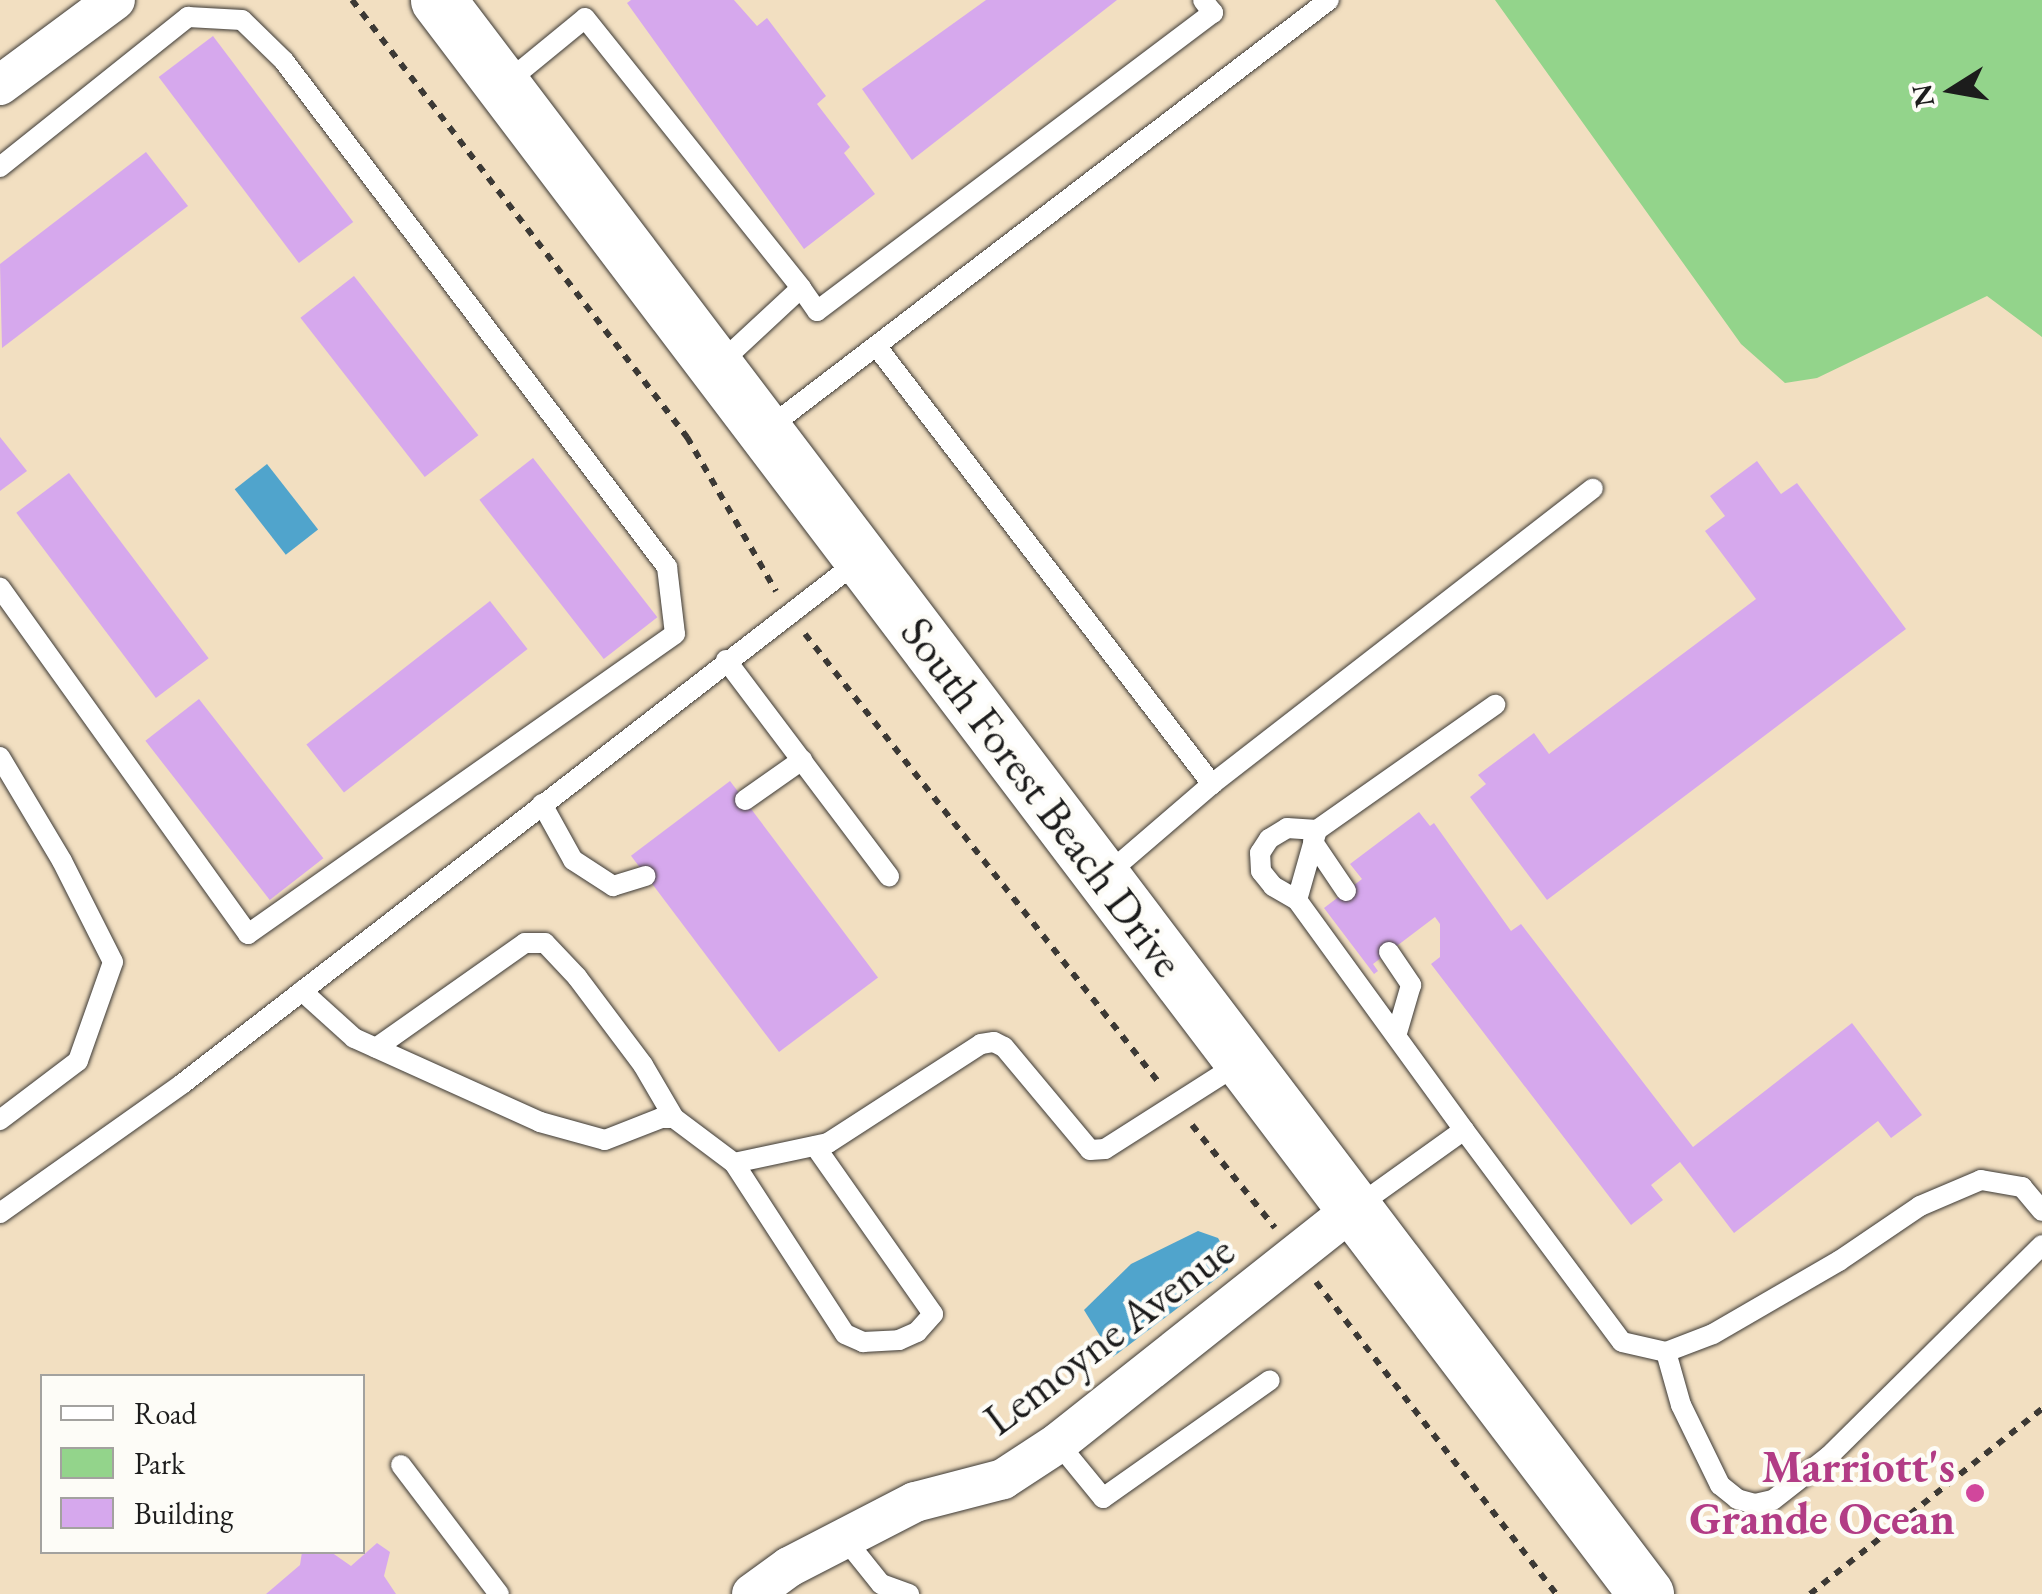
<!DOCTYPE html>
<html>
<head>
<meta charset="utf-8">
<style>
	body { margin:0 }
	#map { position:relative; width:2042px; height:1594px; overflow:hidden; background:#f2dfc1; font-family:"EB Garamond",serif }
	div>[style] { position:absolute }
	.green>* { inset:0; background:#93d48b }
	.water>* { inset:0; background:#50a4cc; transform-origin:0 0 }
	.building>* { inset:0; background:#d6a8ed; transform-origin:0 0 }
	.path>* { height:6px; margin-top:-3px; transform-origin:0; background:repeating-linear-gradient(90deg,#3c3935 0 8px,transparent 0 16px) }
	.roads { filter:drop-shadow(0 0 2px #3c3935) drop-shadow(0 0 2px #3c3935) }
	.lane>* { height:20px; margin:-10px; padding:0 10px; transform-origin:10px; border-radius:10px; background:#fff }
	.street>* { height:40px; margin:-20px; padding:0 20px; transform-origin:20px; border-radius:20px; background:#fff }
	.secondary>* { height:55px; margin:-27.5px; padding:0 27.5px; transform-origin:27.5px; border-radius:27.5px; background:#fff }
	.dots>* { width:28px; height:28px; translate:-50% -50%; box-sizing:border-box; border:5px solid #fdfcf7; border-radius:50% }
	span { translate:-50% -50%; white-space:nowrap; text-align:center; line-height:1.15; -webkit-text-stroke:9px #fdfcf7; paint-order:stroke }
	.street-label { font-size:45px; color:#1c1c1c }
	.hotel-label { font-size:45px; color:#b23c85; font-weight:700 }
	.right { translate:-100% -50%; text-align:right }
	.legend { position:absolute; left:40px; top:1374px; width:325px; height:180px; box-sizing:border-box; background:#fdfcf7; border:2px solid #a3a29f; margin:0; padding:12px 18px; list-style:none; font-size:30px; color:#1c1c1c }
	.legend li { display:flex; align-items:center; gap:20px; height:50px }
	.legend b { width:50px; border:2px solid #a3a29f }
	.north { position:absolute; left:1902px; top:40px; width:100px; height:100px; -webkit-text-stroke:8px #fdfcf7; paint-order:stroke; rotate:259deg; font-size:28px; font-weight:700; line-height:40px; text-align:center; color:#1c1c1c }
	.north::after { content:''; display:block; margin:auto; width:35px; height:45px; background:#1c1c1c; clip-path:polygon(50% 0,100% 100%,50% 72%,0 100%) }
</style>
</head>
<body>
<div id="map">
	<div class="green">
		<i style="clip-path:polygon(1495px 0,2042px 0,2042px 337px,1987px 296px,1817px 378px,1785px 383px,1741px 344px)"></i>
	</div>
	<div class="water">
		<i style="left:267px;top:464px;width:83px;height:41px;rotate:52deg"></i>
		<i style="clip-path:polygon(1198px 1231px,1218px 1238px,1228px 1256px,1228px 1270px,1113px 1357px,1084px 1310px,1131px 1264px)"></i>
	</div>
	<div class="building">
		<i style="clip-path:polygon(631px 0,734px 0,757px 26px,767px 18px,826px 96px,817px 104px,850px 147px,844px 153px,875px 194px,804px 249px,627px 3px)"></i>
		<i style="clip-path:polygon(986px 0,1117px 0,912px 160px,862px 89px)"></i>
		<i style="left:213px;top:36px;width:233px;height:68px;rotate:53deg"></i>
		<i style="clip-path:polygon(146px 152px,188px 206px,2px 348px,0 264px)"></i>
		<i style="left:354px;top:276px;width:202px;height:68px;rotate:52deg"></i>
		<i style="clip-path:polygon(0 437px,27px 471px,0 491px)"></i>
		<i style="left:533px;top:458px;width:202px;height:68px;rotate:52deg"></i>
		<i style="clip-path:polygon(1757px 461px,1781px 494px,1797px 483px,1906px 629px,1547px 900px,1470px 797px,1486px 784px,1478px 775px,1534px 733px,1549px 754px,1756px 599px,1705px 531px,1725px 516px,1710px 496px)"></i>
		<i style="left:69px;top:473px;width:232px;height:66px;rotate:53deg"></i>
		<i style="left:490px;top:601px;width:61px;height:233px;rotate:52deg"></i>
		<i style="left:199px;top:699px;width:202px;height:68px;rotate:52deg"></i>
		<i style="left:730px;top:781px;width:246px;height:124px;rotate:53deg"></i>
		<i style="clip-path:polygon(1419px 812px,1430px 826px,1434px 823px,1511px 931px,1521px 924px,1693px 1147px,1852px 1023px,1922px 1115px,1891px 1138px,1878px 1121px,1734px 1233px,1680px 1162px,1651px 1185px,1663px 1200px,1631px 1225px,1431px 964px,1440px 957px,1440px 924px,1435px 917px,1373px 964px,1378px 971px,1374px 974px,1324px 908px,1362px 879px,1350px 864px)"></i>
		<i style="clip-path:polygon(377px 1543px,390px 1552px,384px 1576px,396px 1594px,266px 1594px,300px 1565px,302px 1552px,331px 1552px,351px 1566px)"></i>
	</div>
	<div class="path">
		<i style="left:352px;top:0;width:551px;rotate:52.53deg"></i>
		<i style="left:687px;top:437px;width:178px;rotate:60deg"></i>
		<i style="left:805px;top:634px;width:573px;rotate:51.73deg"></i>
		<i style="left:1192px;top:1125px;width:132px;rotate:51.1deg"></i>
		<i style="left:1316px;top:1282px;width:394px;rotate:52.4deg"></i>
		<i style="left:1810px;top:1594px;width:297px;rotate:-38.6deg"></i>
	</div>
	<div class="roads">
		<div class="lane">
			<i style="left:506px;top:83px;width:102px;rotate:-39.4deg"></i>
			<i style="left:585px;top:18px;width:346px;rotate:51.3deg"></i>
			<i style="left:801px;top:288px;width:113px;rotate:137.1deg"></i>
			<i style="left:0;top:167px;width:241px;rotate:-38.6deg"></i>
			<i style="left:188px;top:17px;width:54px;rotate:3.2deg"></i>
			<i style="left:242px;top:20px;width:59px;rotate:44.3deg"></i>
			<i style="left:284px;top:61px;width:635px;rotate:52.88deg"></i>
			<i style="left:667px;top:567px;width:67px;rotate:83.2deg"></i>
			<i style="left:675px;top:634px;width:522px;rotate:144.91deg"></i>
			<i style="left:248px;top:934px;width:426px;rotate:-125.6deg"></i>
			<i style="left:801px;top:288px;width:28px;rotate:55deg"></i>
			<i style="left:817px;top:311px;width:496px;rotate:-37deg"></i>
			<i style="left:1213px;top:13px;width:16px;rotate:-128deg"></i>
			<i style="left:877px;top:347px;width:551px;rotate:52.53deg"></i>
			<i style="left:1212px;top:784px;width:482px;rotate:-37.8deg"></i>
			<i style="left:767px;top:429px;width:707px;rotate:-37.36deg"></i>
			<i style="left:726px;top:660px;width:271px;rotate:53deg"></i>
			<i style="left:0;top:757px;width:121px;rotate:59.2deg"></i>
			<i style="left:62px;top:861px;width:113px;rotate:63.2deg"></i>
			<i style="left:113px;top:962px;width:105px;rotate:109.5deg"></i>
			<i style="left:78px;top:1061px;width:98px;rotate:142.9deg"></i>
			<i style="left:745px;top:800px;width:70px;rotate:-35.1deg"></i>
			<i style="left:542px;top:804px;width:64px;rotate:61deg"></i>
			<i style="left:573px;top:860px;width:48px;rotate:33deg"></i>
			<i style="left:613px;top:886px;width:34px;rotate:-17deg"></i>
			<i style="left:1313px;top:842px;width:59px;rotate:56deg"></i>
			<i style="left:1105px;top:876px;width:141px;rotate:-40.7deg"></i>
			<i style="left:1297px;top:900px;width:28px;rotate:-150deg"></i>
			<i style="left:1273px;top:886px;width:19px;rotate:-129deg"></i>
			<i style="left:1261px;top:871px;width:18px;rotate:-93deg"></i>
			<i style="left:1260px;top:853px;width:17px;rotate:-57deg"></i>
			<i style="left:1269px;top:839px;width:21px;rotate:-31deg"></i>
			<i style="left:1287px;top:828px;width:30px;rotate:4deg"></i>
			<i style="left:1389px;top:952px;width:40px;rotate:56deg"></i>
			<i style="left:1411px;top:985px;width:50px;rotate:106.3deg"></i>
			<i style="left:302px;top:991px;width:70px;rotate:42.1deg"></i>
			<i style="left:354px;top:1038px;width:204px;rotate:24.3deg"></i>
			<i style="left:540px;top:1122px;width:67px;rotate:15.5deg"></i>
			<i style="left:605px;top:1140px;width:60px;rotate:-21.4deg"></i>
			<i style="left:661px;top:1118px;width:13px"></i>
			<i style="left:376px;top:1048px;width:182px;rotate:-35.2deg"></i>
			<i style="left:525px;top:943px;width:20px"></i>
			<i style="left:545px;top:943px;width:47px;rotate:46.7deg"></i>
			<i style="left:577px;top:977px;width:110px;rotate:53.1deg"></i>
			<i style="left:643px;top:1065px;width:61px;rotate:59.7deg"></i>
			<i style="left:674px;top:1118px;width:75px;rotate:36.9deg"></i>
			<i style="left:734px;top:1163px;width:96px;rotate:-12deg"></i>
			<i style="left:828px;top:1143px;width:182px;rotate:-32.9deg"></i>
			<i style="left:981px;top:1044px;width:13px;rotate:-9deg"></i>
			<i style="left:994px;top:1042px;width:11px;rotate:27deg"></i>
			<i style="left:1004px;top:1047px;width:134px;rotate:50.1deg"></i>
			<i style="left:1090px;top:1150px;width:15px;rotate:-4deg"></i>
			<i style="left:1105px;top:1149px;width:160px;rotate:-32.5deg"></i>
			<i style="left:1464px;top:1130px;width:284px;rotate:-126deg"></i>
			<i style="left:1297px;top:900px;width:73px;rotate:-74.1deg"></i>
			<i style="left:1317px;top:830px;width:218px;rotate:-35.1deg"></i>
			<i style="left:734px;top:1163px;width:204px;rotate:57deg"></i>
			<i style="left:845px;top:1334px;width:20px;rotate:24deg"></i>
			<i style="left:863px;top:1342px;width:36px;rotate:-3deg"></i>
			<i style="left:899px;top:1340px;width:20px;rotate:-24deg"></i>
			<i style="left:917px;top:1332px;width:24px;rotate:-48deg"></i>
			<i style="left:933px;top:1314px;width:205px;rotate:-125.1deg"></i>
			<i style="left:1355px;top:1208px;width:134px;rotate:-35.6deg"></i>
			<i style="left:1464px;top:1130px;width:264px;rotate:53.3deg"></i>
			<i style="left:1622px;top:1342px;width:45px;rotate:12.8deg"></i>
			<i style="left:1666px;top:1352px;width:50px;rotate:-21deg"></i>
			<i style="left:1713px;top:1334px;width:146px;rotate:-30.1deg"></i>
			<i style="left:1839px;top:1261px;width:98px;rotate:-34.2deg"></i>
			<i style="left:1920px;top:1206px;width:66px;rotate:-23.1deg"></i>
			<i style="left:1981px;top:1180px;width:42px;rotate:9.7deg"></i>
			<i style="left:2022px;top:1187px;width:31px;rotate:50deg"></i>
			<i style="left:0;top:1213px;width:223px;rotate:-35.3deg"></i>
			<i style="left:182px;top:1084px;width:858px;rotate:-37.71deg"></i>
			<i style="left:1666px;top:1352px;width:55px;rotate:74.2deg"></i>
			<i style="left:1681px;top:1405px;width:89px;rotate:64deg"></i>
			<i style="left:1720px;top:1485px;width:22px;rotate:39deg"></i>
			<i style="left:1737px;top:1499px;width:19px;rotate:16deg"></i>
			<i style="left:1755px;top:1504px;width:18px;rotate:-13deg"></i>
			<i style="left:1773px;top:1500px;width:71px;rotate:-38.2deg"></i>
			<i style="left:1829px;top:1456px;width:300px;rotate:-44.7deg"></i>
			<i style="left:1058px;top:1443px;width:71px;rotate:50.7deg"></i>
			<i style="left:1103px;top:1498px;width:204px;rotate:-35.2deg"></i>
			<i style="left:401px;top:1465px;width:162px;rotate:52.8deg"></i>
			<i style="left:844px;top:1538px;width:59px;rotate:51.2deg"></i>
			<i style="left:881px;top:1584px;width:30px;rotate:20deg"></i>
		</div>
		<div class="street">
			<i style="left:0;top:85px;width:143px;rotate:-36.5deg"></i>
			<i style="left:752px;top:1594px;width:46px;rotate:-36.1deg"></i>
			<i style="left:789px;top:1567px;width:142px;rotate:-27.3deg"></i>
			<i style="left:915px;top:1502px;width:91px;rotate:-14.6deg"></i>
			<i style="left:1003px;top:1479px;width:66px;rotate:-33.2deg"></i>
			<i style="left:1058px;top:1443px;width:377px;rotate:-38.4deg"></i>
		</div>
		<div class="secondary">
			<i style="left:438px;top:0;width:2000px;rotate:52.84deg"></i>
		</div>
	</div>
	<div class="dots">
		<i style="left:1975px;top:1493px;background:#d1479c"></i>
	</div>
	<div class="street-label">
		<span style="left:1042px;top:797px;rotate:53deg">South Forest Beach Drive</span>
		<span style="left:1109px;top:1335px;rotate:-37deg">Lemoyne Avenue</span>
	</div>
	<div class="hotel-label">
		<span class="right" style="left:1955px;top:1493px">Marriott's<br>Grande Ocean</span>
	</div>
	<ul class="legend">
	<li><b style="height:12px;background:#fff"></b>Road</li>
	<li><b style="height:28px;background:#93d48b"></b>Park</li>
	<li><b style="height:28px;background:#d6a8ed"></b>Building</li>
	</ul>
	<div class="north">N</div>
</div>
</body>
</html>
